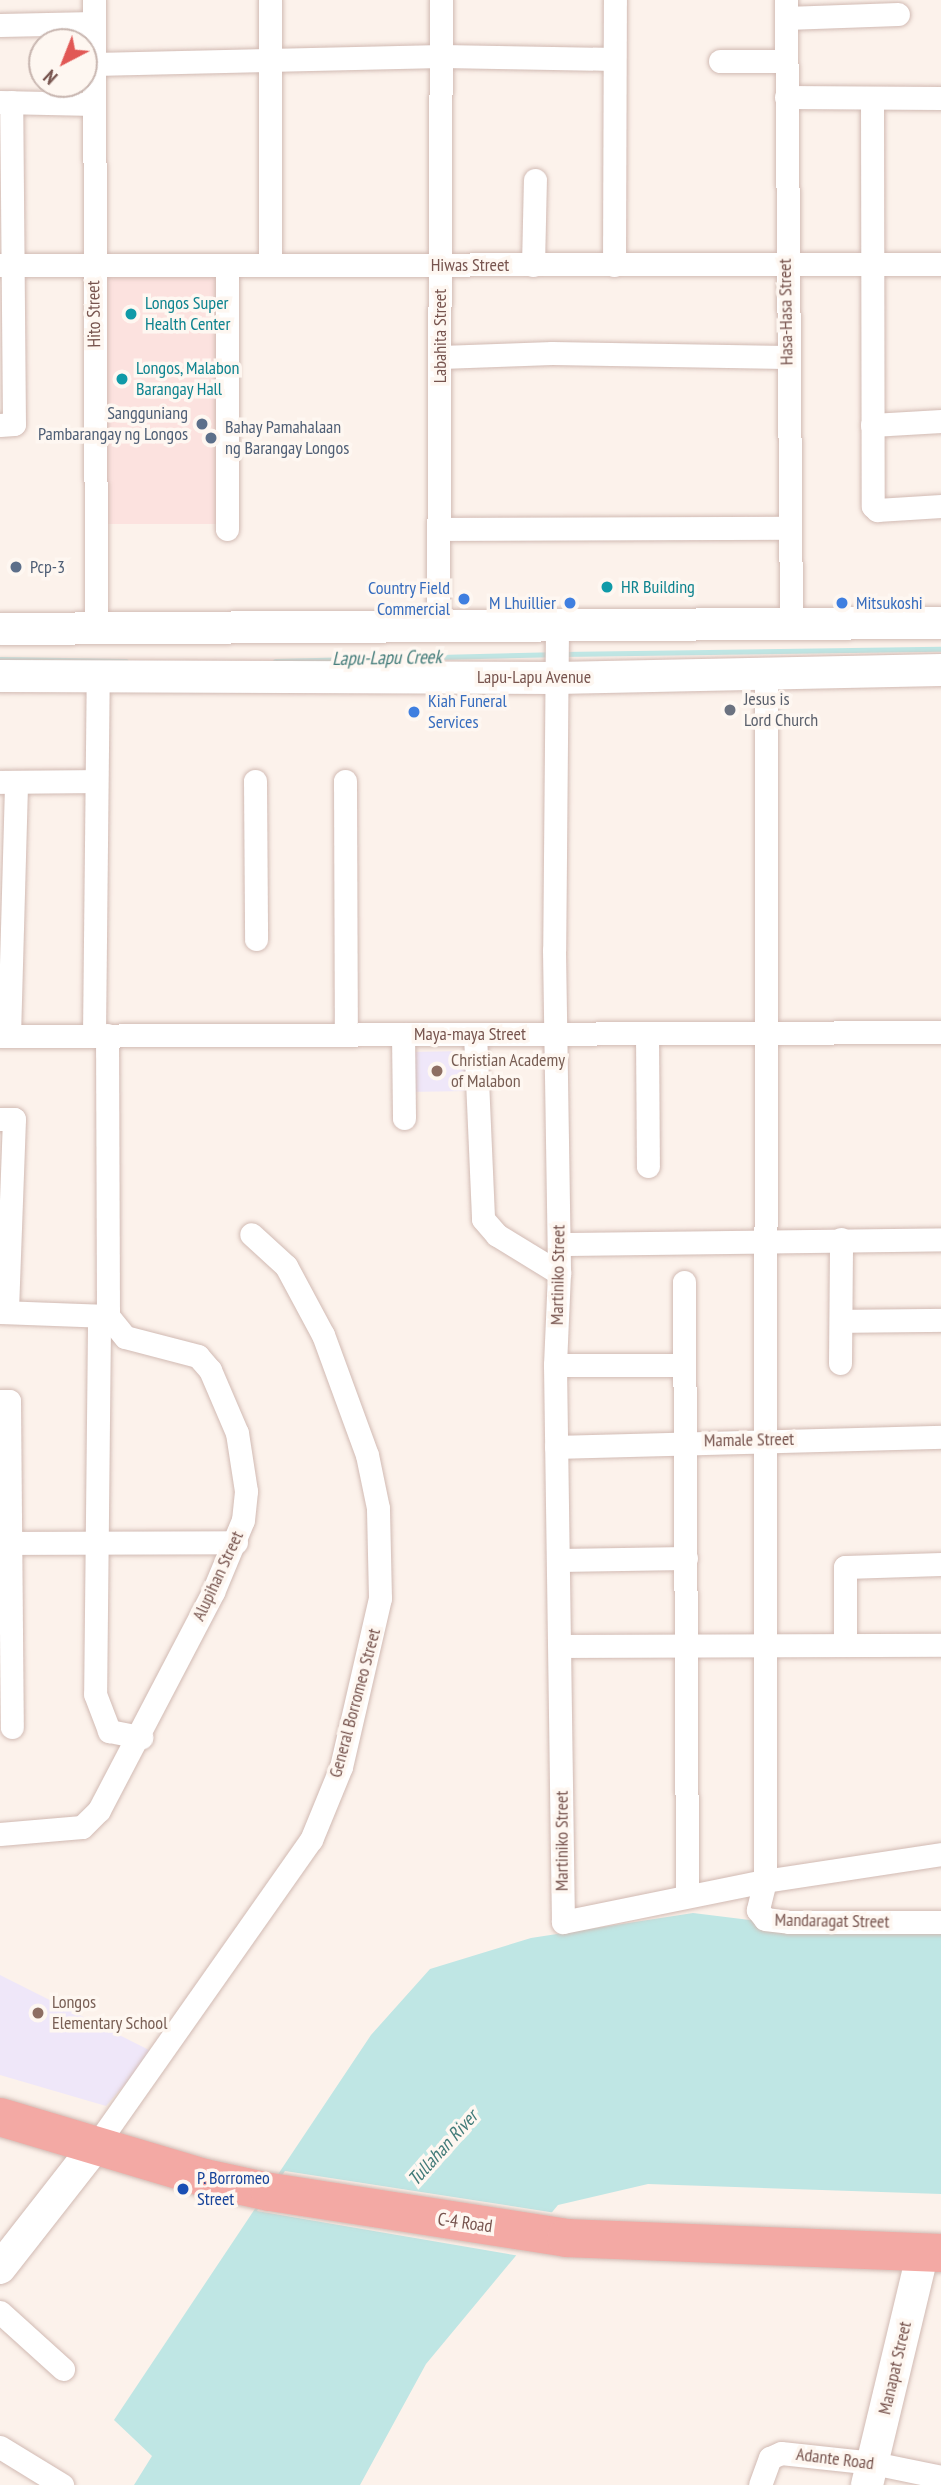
<!DOCTYPE html>
<html>
<head>
<meta charset="utf-8">
<style>
	body { margin:0 }
	#map { position:relative; width:941px; height:2485px; overflow:hidden; background:#fcf2eb; font-family:"PT Sans Narrow",sans-serif }
	div>[style] { position:absolute }
	.commercial>* { inset:0; background:#fce2df; transform-origin:0 0 }
	.education>* { inset:0; background:#efe7f9; transform-origin:0 0 }
	.water>* { inset:0; background:#bfe6e4 }
	.pier>* { inset:0; background:#fcf2eb }
	.stream>* { height:5px; margin:-2.5px; padding:0 2.5px; transform-origin:2.5px; border-radius:2.5px; background:#bfe6e4 }
	.roads { filter:drop-shadow(0 0 2px #d1bab3) drop-shadow(0 0 2px #d1bab3) }
	.street>* { height:23px; margin:-11.5px; padding:0 11.5px; transform-origin:11.5px; border-radius:11.5px; background:#fff }
	.secondary>* { height:32px; margin:-16px; padding:0 16px; transform-origin:16px; border-radius:16px; background:#fff }
	.highway>* { height:38px; margin:-19px; padding:0 19px; transform-origin:19px; border-radius:19px; background:#f3a9a4 }
	.dots>* { width:19px; height:19px; translate:-50% -50%; box-sizing:border-box; border:4px solid #fef7f1; border-radius:50% }
	span { translate:-50% -50%; white-space:nowrap; text-align:center; line-height:1.15; -webkit-text-stroke:7px #fef7f1; paint-order:stroke }
	.street-label { font-size:18px; color:#77544e }
	.culture-label { font-size:18px; color:#0d838f }
	.left { translate:0 -50%; text-align:left }
	.service-label { font-size:18px; color:#4e5e75 }
	.right { translate:-100% -50%; text-align:right }
	.shop-label { font-size:18px; color:#366cbe }
	.worship-label { font-size:18px; color:#5b616d }
	.education-label { font-size:18px; color:#785e54 }
	.transit-label { font-size:18px; color:#164399 }
	.water-label { font-size:19px; color:#427b79; font-style:italic }
	.north { position:absolute; left:28px; top:28px; width:70px; height:70px; box-sizing:border-box; background:#fef7f1; border:2px solid #c8b6b0; border-radius:50%; rotate:222deg; font-size:19px; font-weight:700; line-height:28px; text-align:center; color:#77544e }
	.north::after { content:''; display:block; margin:auto; width:24px; height:32px; background:#e15855; clip-path:polygon(50% 0,100% 100%,50% 72%,0 100%) }
</style>
</head>
<body>
<div id="map">
	<div class="commercial">
		<i style="left:225px;top:275px;width:249px;height:118px;rotate:90deg"></i>
	</div>
	<div class="education">
		<i style="left:467px;top:1051px;width:40px;height:61px;rotate:89deg"></i>
		<i style="clip-path:polygon(0 1975px,153px 2052px,106px 2106px,0 2075px)"></i>
	</div>
	<div class="water">
		<i style="clip-path:polygon(693px 1913px,815px 1928px,941px 1933px,941px 2194px,648px 2184px,558px 2205px,426px 2364px,360px 2485px,134px 2485px,152px 2456px,114px 2420px,371px 2035px,430px 1969px,531px 1938px)"></i>
	</div>
	<div class="pier">
		<i style="clip-path:polygon(285px 2171px,556px 2213px,520px 2256px,257px 2211px)"></i>
	</div>
	<div class="stream">
		<i style="left:562px;top:654px;width:379px;rotate:-0.8deg"></i>
		<i style="left:0;top:659px;width:126px;rotate:0.9deg"></i>
		<i style="left:275px;top:661px;width:277px;rotate:-1.4deg"></i>
	</div>
	<div class="roads">
		<div class="street">
			<i style="left:94px;top:0;width:628px;rotate:89.82deg"></i>
			<i style="left:270px;top:0;width:265px;rotate:90deg"></i>
			<i style="left:786px;top:0;width:625px;rotate:89.54deg"></i>
			<i style="left:786px;top:18px;width:112px;rotate:-2deg"></i>
			<i style="left:0;top:25px;width:94px;rotate:-1.2deg"></i>
			<i style="left:720px;top:61px;width:66px"></i>
			<i style="left:94px;top:64px;width:348px;rotate:-1.3deg"></i>
			<i style="left:442px;top:56px;width:171px;rotate:1deg"></i>
			<i style="left:786px;top:97px;width:155px;rotate:0.4deg"></i>
			<i style="left:872px;top:98px;width:408px;rotate:89.9deg"></i>
			<i style="left:873px;top:506px;width:6px;rotate:45deg"></i>
			<i style="left:877px;top:510px;width:64px;rotate:-3.6deg"></i>
			<i style="left:0;top:102px;width:94px;rotate:1.2deg"></i>
			<i style="left:0;top:265px;width:941px;rotate:-0.06deg"></i>
			<i style="left:227px;top:265px;width:264px;rotate:90deg"></i>
			<i style="left:533px;top:265px;width:85px;rotate:-88.7deg"></i>
			<i style="left:614px;top:265px;width:265px;rotate:-89.8deg"></i>
			<i style="left:441px;top:357px;width:111px;rotate:-2.1deg"></i>
			<i style="left:552px;top:353px;width:234px;rotate:1deg"></i>
			<i style="left:0;top:425px;width:14px;rotate:-4deg"></i>
			<i style="left:14px;top:424px;width:322px;rotate:-90.5deg"></i>
			<i style="left:872px;top:425px;width:69px;rotate:-3.3deg"></i>
			<i style="left:438px;top:529px;width:349px;rotate:-0.2deg"></i>
			<i style="left:557px;top:628px;width:322px;rotate:90.5deg"></i>
			<i style="left:554px;top:950px;width:323px;rotate:89.1deg"></i>
			<i style="left:559px;top:1273px;width:92px;rotate:92.5deg"></i>
			<i style="left:555px;top:1365px;width:557px;rotate:89.18deg"></i>
			<i style="left:563px;top:1922px;width:206px;rotate:-11.5deg"></i>
			<i style="left:765px;top:1881px;width:178px;rotate:-8.7deg"></i>
			<i style="left:438px;top:629px;width:629px;rotate:-89.73deg"></i>
			<i style="left:766px;top:674px;width:1207px;rotate:90.05deg"></i>
			<i style="left:765px;top:1881px;width:30px;rotate:104deg"></i>
			<i style="left:758px;top:1910px;width:11px;rotate:52deg"></i>
			<i style="left:765px;top:1919px;width:24px;rotate:7deg"></i>
			<i style="left:789px;top:1922px;width:152px"></i>
			<i style="left:255px;top:781px;width:158px;rotate:89.6deg"></i>
			<i style="left:345px;top:781px;width:252px;rotate:89.8deg"></i>
			<i style="left:0;top:782px;width:93px;rotate:-0.6deg"></i>
			<i style="left:647px;top:1033px;width:133px;rotate:89.6deg"></i>
			<i style="left:403px;top:1034px;width:84px;rotate:89.3deg"></i>
			<i style="left:475px;top:1034px;width:185px;rotate:87.5deg"></i>
			<i style="left:483px;top:1219px;width:21px;rotate:49deg"></i>
			<i style="left:497px;top:1235px;width:73px;rotate:31.5deg"></i>
			<i style="left:94px;top:1035px;width:359px;rotate:-89.4deg"></i>
			<i style="left:0;top:1036px;width:941px;rotate:-0.24deg"></i>
			<i style="left:9px;top:1036px;width:254px;rotate:-88.4deg"></i>
			<i style="left:0;top:1119px;width:14px"></i>
			<i style="left:14px;top:1119px;width:193px;rotate:92.1deg"></i>
			<i style="left:559px;top:1244px;width:382px;rotate:-0.7deg"></i>
			<i style="left:684px;top:1282px;width:613px;rotate:89.72deg"></i>
			<i style="left:0;top:1312px;width:108px;rotate:2.1deg"></i>
			<i style="left:103px;top:1315px;width:11px;rotate:112deg"></i>
			<i style="left:99px;top:1325px;width:369px;rotate:90.6deg"></i>
			<i style="left:95px;top:1694px;width:40px;rotate:69deg"></i>
			<i style="left:109px;top:1731px;width:33px;rotate:11deg"></i>
			<i style="left:841px;top:1321px;width:100px;rotate:-0.6deg"></i>
			<i style="left:840px;top:1363px;width:124px;rotate:-89.5deg"></i>
			<i style="left:555px;top:1365px;width:129px"></i>
			<i style="left:0;top:1401px;width:9px"></i>
			<i style="left:9px;top:1401px;width:326px;rotate:89.5deg"></i>
			<i style="left:556px;top:1447px;width:385px;rotate:-1.5deg"></i>
			<i style="left:0;top:1543px;width:236px;rotate:-0.2deg"></i>
			<i style="left:559px;top:1560px;width:127px;rotate:-0.9deg"></i>
			<i style="left:845px;top:1644px;width:77px;rotate:-90deg"></i>
			<i style="left:845px;top:1567px;width:96px;rotate:-1.8deg"></i>
			<i style="left:562px;top:1646px;width:379px;rotate:-0.2deg"></i>
			<i style="left:0;top:1834px;width:82px;rotate:-4.9deg"></i>
			<i style="left:82px;top:1827px;width:24px;rotate:-45deg"></i>
			<i style="left:99px;top:1810px;width:246px;rotate:-62.4deg"></i>
			<i style="left:213px;top:1592px;width:78px;rotate:-67.4deg"></i>
			<i style="left:243px;top:1520px;width:29px;rotate:-84deg"></i>
			<i style="left:246px;top:1491px;width:59px;rotate:-98.8deg"></i>
			<i style="left:237px;top:1433px;width:69px;rotate:-113.2deg"></i>
			<i style="left:210px;top:1370px;width:18px;rotate:-131deg"></i>
			<i style="left:198px;top:1356px;width:75px;rotate:-165.4deg"></i>
			<i style="left:125px;top:1337px;width:27px;rotate:-129deg"></i>
			<i style="left:108px;top:1316px;width:281px;rotate:-90.2deg"></i>
			<i style="left:97px;top:2144px;width:372px;rotate:-54.9deg"></i>
			<i style="left:311px;top:1840px;width:79px;rotate:-67.7deg"></i>
			<i style="left:341px;top:1767px;width:173px;rotate:-77deg"></i>
			<i style="left:380px;top:1598px;width:90px;rotate:-91.3deg"></i>
			<i style="left:378px;top:1508px;width:54px;rotate:-101.7deg"></i>
			<i style="left:367px;top:1455px;width:128px;rotate:-110.1deg"></i>
			<i style="left:323px;top:1335px;width:78px;rotate:-118.2deg"></i>
			<i style="left:286px;top:1266px;width:47px;rotate:-137.6deg"></i>
			<i style="left:0;top:2312px;width:85px;rotate:42.1deg"></i>
			<i style="left:0;top:2447px;width:73px;rotate:31.5deg"></i>
			<i style="left:760px;top:2485px;width:29px;rotate:-70deg"></i>
			<i style="left:770px;top:2458px;width:12px;rotate:-24deg"></i>
			<i style="left:781px;top:2453px;width:93px;rotate:6.2deg"></i>
			<i style="left:873px;top:2463px;width:69px;rotate:11.6deg"></i>
		</div>
		<div class="secondary">
			<i style="left:0;top:629px;width:941px;rotate:-0.37deg"></i>
			<i style="left:0;top:676px;width:557px;rotate:0.21deg"></i>
			<i style="left:557px;top:678px;width:384px;rotate:-1.2deg"></i>
			<i style="left:0;top:2268px;width:157px;rotate:-52deg"></i>
			<i style="left:867px;top:2485px;width:240px;rotate:-76.5deg"></i>
		</div>
		<div class="highway">
			<i style="left:0;top:2117px;width:214px;rotate:16.6deg"></i>
			<i style="left:205px;top:2178px;width:66px;rotate:12.2deg"></i>
			<i style="left:270px;top:2192px;width:300px;rotate:8.8deg"></i>
			<i style="left:566px;top:2238px;width:375px;rotate:2.3deg"></i>
		</div>
	</div>
	<div class="dots">
		<i style="left:131px;top:314px;background:#0f9aa8"></i>
		<i style="left:122px;top:379px;background:#0f9aa8"></i>
		<i style="left:202px;top:424px;background:#5c6f8a"></i>
		<i style="left:211px;top:438px;background:#5c6f8a"></i>
		<i style="left:16px;top:567px;background:#5c6f8a"></i>
		<i style="left:607px;top:587px;background:#0f9aa8"></i>
		<i style="left:464px;top:599px;background:#3f7fe0"></i>
		<i style="left:570px;top:603px;background:#3f7fe0"></i>
		<i style="left:842px;top:603px;background:#3f7fe0"></i>
		<i style="left:730px;top:710px;background:#6b7280"></i>
		<i style="left:414px;top:712px;background:#3f7fe0"></i>
		<i style="left:437px;top:1071px;background:#8d6e63"></i>
		<i style="left:38px;top:2013px;background:#8d6e63"></i>
		<i style="left:183px;top:2189px;background:#1a4fb4"></i>
	</div>
	<div class="street-label">
		<span style="left:470px;top:265px">Hiwas Street</span>
		<span style="left:786px;top:312px;rotate:-91deg">Hasa-Hasa Street</span>
		<span style="left:94px;top:314px;rotate:-91deg">Hito Street</span>
		<span style="left:440px;top:336px;rotate:-90deg">Labahita Street</span>
		<span style="left:534px;top:677px">Lapu-Lapu Avenue</span>
		<span style="left:470px;top:1034px">Maya-maya Street</span>
		<span style="left:558px;top:1275px;rotate:-89deg">Martiniko Street</span>
		<span style="left:749px;top:1440px;rotate:-1deg">Mamale Street</span>
		<span style="left:218px;top:1576px;rotate:-65deg">Alupihan Street</span>
		<span style="left:355px;top:1703px;rotate:-75deg">General Borromeo Street</span>
		<span style="left:562px;top:1841px;rotate:-90deg">Martiniko Street</span>
		<span style="left:832px;top:1921px;rotate:1deg">Mandaragat Street</span>
		<span style="left:465px;top:2223px;rotate:8deg">C-4 Road</span>
		<span style="left:895px;top:2368px;rotate:-77deg">Manapat Street</span>
		<span style="left:835px;top:2459px;rotate:7deg">Adante Road</span>
	</div>
	<div class="culture-label">
		<span class="left" style="left:145px;top:314px">Longos Super<br>Health Center</span>
		<span class="left" style="left:136px;top:379px">Longos, Malabon<br>Barangay Hall</span>
		<span class="left" style="left:621px;top:587px">HR Building</span>
	</div>
	<div class="service-label">
		<span class="right" style="left:188px;top:424px">Sangguniang<br>Pambarangay ng Longos</span>
		<span class="left" style="left:225px;top:438px">Bahay Pamahalaan<br>ng Barangay Longos</span>
		<span class="left" style="left:30px;top:567px">Pcp-3</span>
	</div>
	<div class="shop-label">
		<span class="right" style="left:450px;top:599px">Country Field<br>Commercial</span>
		<span class="right" style="left:556px;top:603px">M Lhuillier</span>
		<span class="left" style="left:856px;top:603px">Mitsukoshi</span>
		<span class="left" style="left:428px;top:712px">Kiah Funeral<br>Services</span>
	</div>
	<div class="worship-label">
		<span class="left" style="left:744px;top:710px">Jesus is<br>Lord Church</span>
	</div>
	<div class="education-label">
		<span class="left" style="left:451px;top:1071px">Christian Academy<br>of Malabon</span>
		<span class="left" style="left:52px;top:2013px">Longos<br>Elementary School</span>
	</div>
	<div class="transit-label">
		<span class="left" style="left:197px;top:2189px">P. Borromeo<br>Street</span>
	</div>
	<div class="water-label">
		<span style="left:387px;top:658px;rotate:-1deg">Lapu-Lapu Creek</span>
		<span style="left:443px;top:2148px;rotate:-48deg">Tullahan River</span>
	</div>
	<div class="north">N</div>
</div>
</body>
</html>
